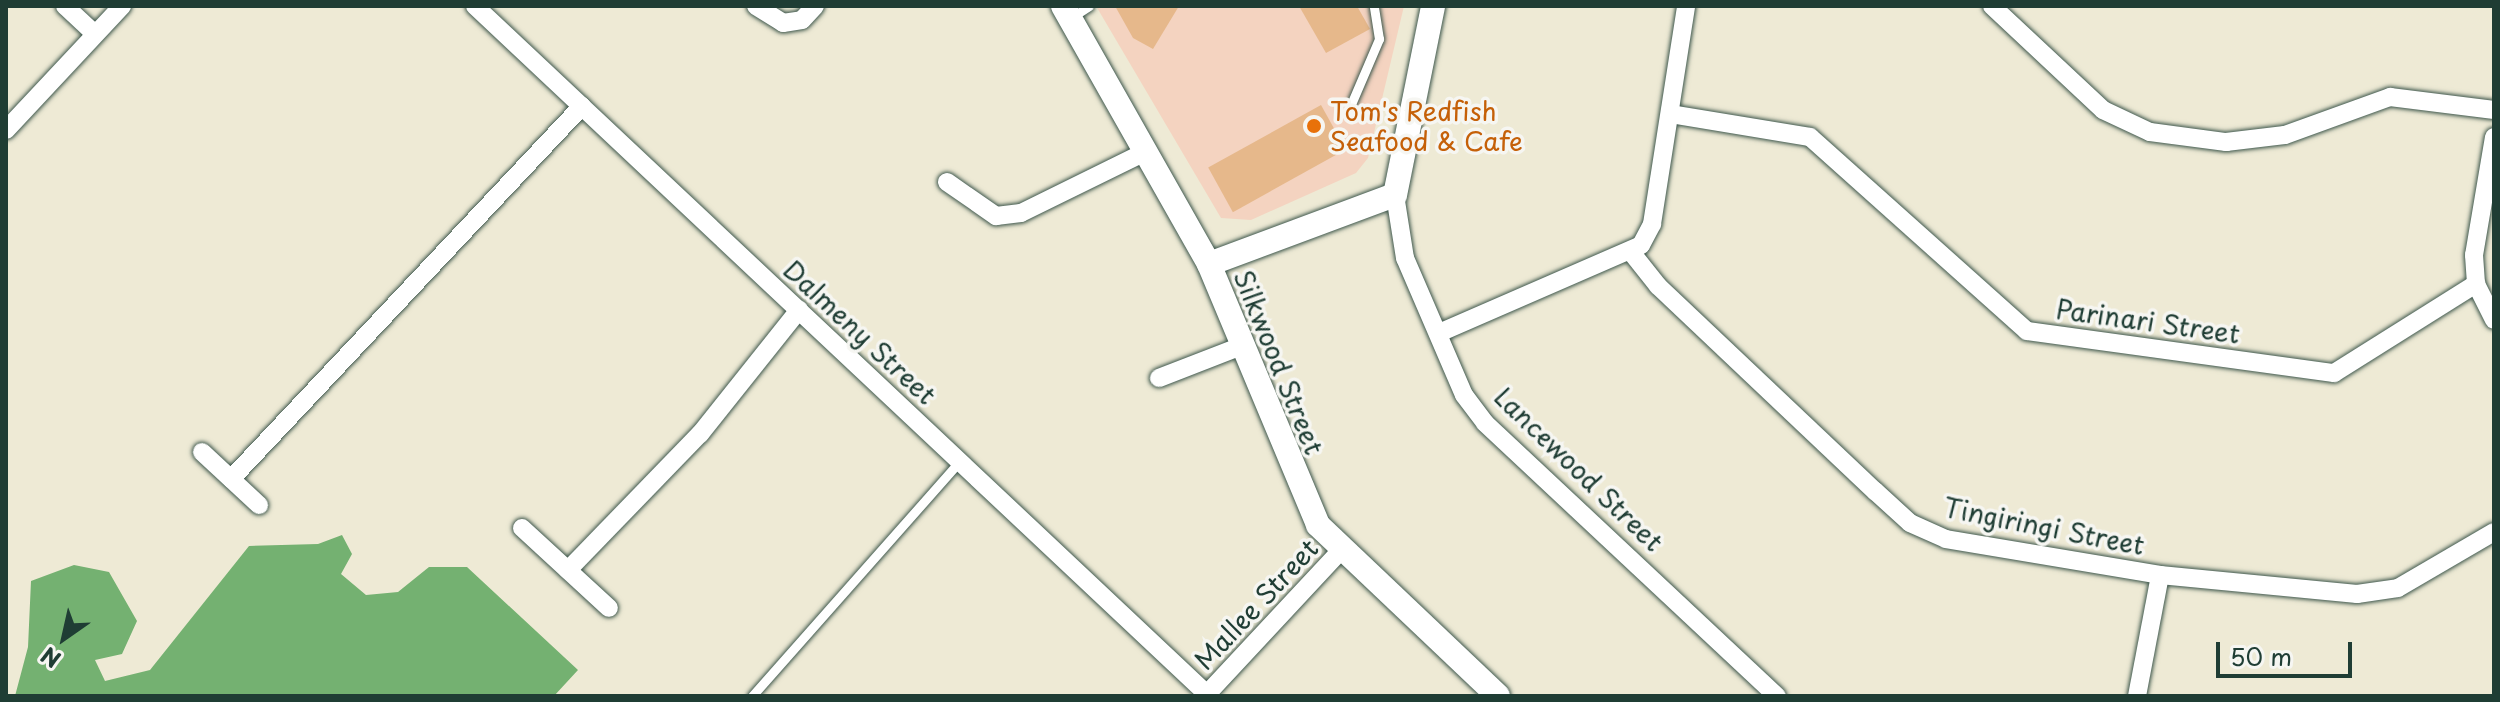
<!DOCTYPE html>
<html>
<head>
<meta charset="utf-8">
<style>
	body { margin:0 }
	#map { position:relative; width:2500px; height:702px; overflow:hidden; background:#eeead5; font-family:"Playpen Sans",sans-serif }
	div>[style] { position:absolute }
	.built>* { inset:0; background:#f4d3c0 }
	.forest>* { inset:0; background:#74b171 }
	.building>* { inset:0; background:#e6b88b; transform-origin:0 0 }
	.roads { filter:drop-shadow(0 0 2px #3e574c) drop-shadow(0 0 2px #3e574c) }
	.service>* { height:9px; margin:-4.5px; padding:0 4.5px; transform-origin:4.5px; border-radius:4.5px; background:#fff }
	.minor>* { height:18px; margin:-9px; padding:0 9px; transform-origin:9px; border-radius:9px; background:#fff }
	.tertiary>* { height:24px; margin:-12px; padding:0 12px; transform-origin:12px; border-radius:12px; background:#fff }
	.dots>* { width:22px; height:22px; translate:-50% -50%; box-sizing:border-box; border:4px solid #f6f6f2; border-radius:50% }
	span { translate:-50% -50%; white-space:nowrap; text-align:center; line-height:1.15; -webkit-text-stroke:7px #f6f6f2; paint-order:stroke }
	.food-label { font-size:26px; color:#c56008 }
	.left { translate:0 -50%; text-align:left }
	.street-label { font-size:26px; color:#1f3d34 }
	.frame { position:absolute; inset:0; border:8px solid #1f3d34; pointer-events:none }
	.north { position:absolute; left:24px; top:598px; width:80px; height:80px; -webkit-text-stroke:6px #f6f6f2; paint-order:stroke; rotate:214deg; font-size:22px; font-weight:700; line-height:32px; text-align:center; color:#1f3d34 }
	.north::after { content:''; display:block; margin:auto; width:28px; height:36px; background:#1f3d34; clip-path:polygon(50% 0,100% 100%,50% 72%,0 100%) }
	.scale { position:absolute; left:2216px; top:642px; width:136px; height:36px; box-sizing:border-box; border:4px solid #1f3d34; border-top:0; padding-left:10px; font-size:24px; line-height:28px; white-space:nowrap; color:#1f3d34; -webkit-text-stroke:6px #f6f6f2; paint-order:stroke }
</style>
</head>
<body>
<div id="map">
	<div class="built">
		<i style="clip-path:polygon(1096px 6px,1404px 6px,1368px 158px,1356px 173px,1251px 220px,1221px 218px)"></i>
	</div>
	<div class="forest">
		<i style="clip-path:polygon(342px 535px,352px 554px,341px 574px,366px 595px,398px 592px,429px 567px,467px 567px,578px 670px,554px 696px,15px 696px,28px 647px,31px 581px,74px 565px,109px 572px,137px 621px,122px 654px,95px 660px,105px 681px,150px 670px,249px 546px,318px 544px)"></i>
	</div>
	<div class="building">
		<i style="clip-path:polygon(1115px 6px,1179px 6px,1153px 49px,1133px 38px)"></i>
		<i style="clip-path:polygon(1299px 6px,1357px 6px,1370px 29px,1326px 53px)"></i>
		<i style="left:1321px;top:105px;width:51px;height:129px;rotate:61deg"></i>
	</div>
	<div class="roads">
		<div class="service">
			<i style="left:1072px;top:17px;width:20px;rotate:-33deg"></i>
			<i style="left:1352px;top:102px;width:69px;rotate:-66.8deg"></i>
			<i style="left:1379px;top:39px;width:33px;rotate:-99deg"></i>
			<i style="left:752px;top:696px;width:314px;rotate:-48.5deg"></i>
		</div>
		<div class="minor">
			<i style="left:65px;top:6px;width:41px;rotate:43deg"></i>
			<i style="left:475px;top:6px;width:1007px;rotate:43.23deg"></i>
			<i style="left:756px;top:6px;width:32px;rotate:32deg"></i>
			<i style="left:783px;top:23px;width:19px;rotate:-9deg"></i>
			<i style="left:802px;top:20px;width:19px;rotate:-47deg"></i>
			<i style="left:1992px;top:6px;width:152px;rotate:43.1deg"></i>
			<i style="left:2103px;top:110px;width:52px;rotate:25.1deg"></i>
			<i style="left:2150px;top:132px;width:77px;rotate:7.5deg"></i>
			<i style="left:2226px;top:142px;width:59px;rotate:-6.8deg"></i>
			<i style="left:2285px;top:135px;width:112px;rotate:-19.9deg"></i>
			<i style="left:2390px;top:97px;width:105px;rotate:7.1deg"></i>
			<i style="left:1671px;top:114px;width:141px;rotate:9.4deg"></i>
			<i style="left:1810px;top:137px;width:291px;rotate:41.8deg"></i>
			<i style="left:2027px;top:331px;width:310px;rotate:7.8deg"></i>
			<i style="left:2334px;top:373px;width:168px;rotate:-32.1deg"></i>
			<i style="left:6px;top:130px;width:170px;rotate:-46.9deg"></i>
			<i style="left:2494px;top:137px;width:120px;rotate:99.6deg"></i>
			<i style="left:2474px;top:255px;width:29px;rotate:86deg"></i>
			<i style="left:2476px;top:284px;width:40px;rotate:63.4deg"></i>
			<i style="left:947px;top:182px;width:60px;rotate:34.8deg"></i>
			<i style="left:996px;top:216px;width:25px;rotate:-7deg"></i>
			<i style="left:1021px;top:213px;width:138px;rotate:-26.2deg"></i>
			<i style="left:1395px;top:195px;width:64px;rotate:81deg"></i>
			<i style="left:1405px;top:258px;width:149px;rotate:66.7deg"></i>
			<i style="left:1464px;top:395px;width:35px;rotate:53deg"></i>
			<i style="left:1485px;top:423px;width:400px;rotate:43.1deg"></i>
			<i style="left:1631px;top:252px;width:43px;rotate:51.5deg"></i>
			<i style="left:1658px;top:286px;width:299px;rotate:43.4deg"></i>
			<i style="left:1875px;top:491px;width:47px;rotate:42.4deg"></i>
			<i style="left:1910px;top:523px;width:39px;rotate:24deg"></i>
			<i style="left:1946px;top:539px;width:217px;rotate:9.5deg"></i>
			<i style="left:2160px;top:575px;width:198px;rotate:5.5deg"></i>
			<i style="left:2357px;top:594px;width:41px;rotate:-8.3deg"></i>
			<i style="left:2398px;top:588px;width:111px;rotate:-30.3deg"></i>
			<i style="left:1439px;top:333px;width:220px;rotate:-23.5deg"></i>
			<i style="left:1641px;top:245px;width:24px;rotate:-62deg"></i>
			<i style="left:1652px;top:224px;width:221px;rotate:-81.1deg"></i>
			<i style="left:1159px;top:378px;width:86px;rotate:-21.2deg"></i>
			<i style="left:202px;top:452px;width:78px;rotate:42.9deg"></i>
			<i style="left:231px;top:479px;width:512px;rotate:-46.74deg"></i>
			<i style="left:522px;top:528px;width:118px;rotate:42.6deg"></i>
			<i style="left:568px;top:570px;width:190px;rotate:-45.9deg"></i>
			<i style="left:700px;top:434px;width:159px;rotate:-51.4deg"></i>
			<i style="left:1207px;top:694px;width:198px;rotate:-47deg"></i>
			<i style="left:2137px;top:696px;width:123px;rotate:-79.2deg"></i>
		</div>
		<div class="tertiary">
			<i style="left:1063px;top:6px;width:296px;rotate:60.5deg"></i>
			<i style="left:1209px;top:264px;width:283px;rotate:67.3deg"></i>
			<i style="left:1318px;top:525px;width:248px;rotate:43.5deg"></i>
			<i style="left:1209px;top:264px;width:198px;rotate:-20.4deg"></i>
			<i style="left:1395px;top:195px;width:193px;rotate:-78.6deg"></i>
		</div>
	</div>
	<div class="dots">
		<i style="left:1314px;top:126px;background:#e8710a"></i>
	</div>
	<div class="food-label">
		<span class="left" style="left:1330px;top:126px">Tom's Redfish<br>Seafood &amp; Cafe</span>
	</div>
	<div class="street-label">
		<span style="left:2148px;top:321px;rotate:8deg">Parinari Street</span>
		<span style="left:860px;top:332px;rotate:43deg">Dalmeny Street</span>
		<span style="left:1279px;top:362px;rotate:68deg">Silkwood Street</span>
		<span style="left:1579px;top:469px;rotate:44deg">Lancewood Street</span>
		<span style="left:2044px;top:526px;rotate:11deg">Tingiringi Street</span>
		<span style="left:1256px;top:604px;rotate:-47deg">Mallee Street</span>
	</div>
	<div class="frame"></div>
	<div class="north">N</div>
	<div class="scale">50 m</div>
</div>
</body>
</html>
